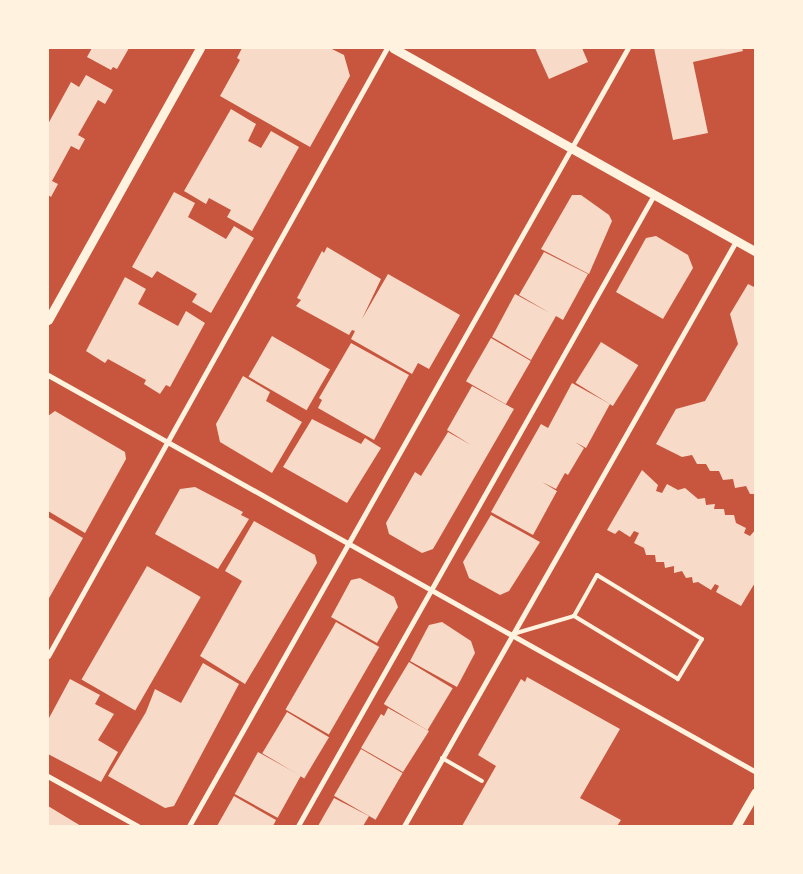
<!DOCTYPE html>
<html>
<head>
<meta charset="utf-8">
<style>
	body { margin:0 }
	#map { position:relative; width:803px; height:874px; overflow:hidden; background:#c8553d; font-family:Manrope,sans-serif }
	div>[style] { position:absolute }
	.building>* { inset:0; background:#f7dbc8; transform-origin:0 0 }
	.service>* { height:4px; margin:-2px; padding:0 2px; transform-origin:2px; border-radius:2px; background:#fff3e0 }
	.pedestrian>* { height:4.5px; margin:-2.25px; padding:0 2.25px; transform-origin:2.25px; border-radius:2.25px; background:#fff3e0 }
	.minor>* { height:5px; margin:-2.5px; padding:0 2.5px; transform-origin:2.5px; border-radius:2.5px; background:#fff3e0 }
	.tertiary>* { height:9px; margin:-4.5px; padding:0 4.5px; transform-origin:4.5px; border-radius:4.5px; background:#fff3e0 }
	span { translate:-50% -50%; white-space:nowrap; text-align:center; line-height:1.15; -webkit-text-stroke:4px #fff3e0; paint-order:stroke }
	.frame { position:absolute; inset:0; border:49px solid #fff3e0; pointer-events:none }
</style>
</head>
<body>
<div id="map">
	<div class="building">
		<i style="clip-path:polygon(92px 48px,129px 48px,117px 69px,113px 67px,111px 70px,87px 57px)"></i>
		<i style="clip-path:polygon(242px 48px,330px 48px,344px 55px,350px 76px,310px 147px,220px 96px,240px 60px,237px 58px)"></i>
		<i style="clip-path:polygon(535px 48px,582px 48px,588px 62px,549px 79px)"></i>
		<i style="clip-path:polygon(654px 48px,742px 48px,743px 51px,693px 62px,708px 133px,673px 140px)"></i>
		<i style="clip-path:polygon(86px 75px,113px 90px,105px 104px,98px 100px,78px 135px,85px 139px,79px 150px,71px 146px,52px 181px,58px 184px,51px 197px,48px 195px,48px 124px,71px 82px,79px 87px)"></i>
		<i style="clip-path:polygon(231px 109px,256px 124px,248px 141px,261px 148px,271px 131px,299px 147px,252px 231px,227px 217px,231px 210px,209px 198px,206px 204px,184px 191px)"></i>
		<i style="clip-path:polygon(174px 192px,195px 203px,188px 217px,226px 239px,234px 226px,254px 238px,211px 313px,192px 302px,197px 294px,157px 271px,152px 278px,132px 267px)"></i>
		<i style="clip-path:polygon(572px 195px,581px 195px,609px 215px,612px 221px,589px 274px,541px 249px)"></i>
		<i style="clip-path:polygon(656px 236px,688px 255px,693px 268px,663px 319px,616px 292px,646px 238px)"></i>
		<i style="clip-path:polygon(327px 247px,381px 279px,362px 319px,388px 274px,460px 315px,429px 369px,418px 363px,412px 374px,351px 339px,355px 331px,352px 330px,349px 335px,296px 306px,301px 300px,297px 298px,322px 251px,324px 253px)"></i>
		<i style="clip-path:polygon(544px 252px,588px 274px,563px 320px,556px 316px,531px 360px,492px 337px,515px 294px,550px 313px,519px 295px)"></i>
		<i style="clip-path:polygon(125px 277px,146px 289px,138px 304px,178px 326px,186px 311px,205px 323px,170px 387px,166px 385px,160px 394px,144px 384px,146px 380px,108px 359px,105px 363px,86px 351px)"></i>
		<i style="clip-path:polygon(748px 284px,756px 288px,756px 494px,750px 494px,746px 486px,735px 488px,733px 479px,723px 480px,719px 471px,710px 471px,706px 464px,697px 464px,692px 455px,682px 457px,656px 444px,676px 409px,705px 401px,738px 344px,730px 314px)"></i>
		<i style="left:272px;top:336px;width:67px;height:47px;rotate:30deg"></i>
		<i style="left:491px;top:338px;width:46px;height:50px;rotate:30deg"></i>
		<i style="left:601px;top:342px;width:44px;height:48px;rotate:32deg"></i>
		<i style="clip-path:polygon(351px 343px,409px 375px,374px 440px,318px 408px,322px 400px,319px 398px)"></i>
		<i style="clip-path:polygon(243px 376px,270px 392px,266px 401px,302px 422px,272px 473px,220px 442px,216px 424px)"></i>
		<i style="clip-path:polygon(572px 383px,610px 404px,586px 448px,575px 442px,584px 448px,568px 475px,565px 473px,556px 489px,542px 482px,557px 491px,533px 535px,491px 512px,541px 424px,548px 428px)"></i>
		<i style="clip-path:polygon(472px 386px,514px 409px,433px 549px,422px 553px,389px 534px,386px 523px,415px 472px,421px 476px,448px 432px,471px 445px,447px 430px)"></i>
		<i style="clip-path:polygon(55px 411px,125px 452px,126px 459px,85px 533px,48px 511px,48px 416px)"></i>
		<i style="clip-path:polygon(312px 419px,361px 444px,365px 438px,381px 448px,347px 503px,283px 467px)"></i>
		<i style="clip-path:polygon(642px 470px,658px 485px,656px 491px,662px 493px,667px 484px,678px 490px,685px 488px,698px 499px,705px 498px,706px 505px,715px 504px,714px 509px,724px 509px,725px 515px,734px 515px,736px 523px,746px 528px,744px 533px,750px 536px,756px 529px,756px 581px,741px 606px,716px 592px,719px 586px,715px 584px,711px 590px,698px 582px,693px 583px,692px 577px,686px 578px,682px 571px,674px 573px,674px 566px,665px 568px,664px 562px,656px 562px,655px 555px,646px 555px,644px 548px,634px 543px,639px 533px,634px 531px,630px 537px,619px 530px,615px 534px,607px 530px)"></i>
		<i style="clip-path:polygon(195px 487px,243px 512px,241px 515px,249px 519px,218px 569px,155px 534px,180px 489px)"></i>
		<i style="clip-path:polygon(491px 515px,540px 542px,509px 591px,500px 595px,469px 578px,463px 562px)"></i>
		<i style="clip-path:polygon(48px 517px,83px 538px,48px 600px)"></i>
		<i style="clip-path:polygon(254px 521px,315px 555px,317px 563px,245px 684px,200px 656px,242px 581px,225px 571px)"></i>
		<i style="left:147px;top:566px;width:62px;height:131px;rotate:30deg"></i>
		<i style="clip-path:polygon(360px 578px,394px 597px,398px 607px,377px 643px,331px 617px,351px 580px)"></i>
		<i style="left:336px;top:622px;width:50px;height:101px;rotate:30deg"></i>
		<i style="clip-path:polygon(442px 622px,471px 641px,475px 653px,457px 687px,410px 661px,429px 625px)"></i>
		<i style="left:409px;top:662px;width:51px;height:49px;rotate:31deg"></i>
		<i style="clip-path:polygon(203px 663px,239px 684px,174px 806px,165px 808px,108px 776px,146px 712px,155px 689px,181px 703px)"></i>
		<i style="clip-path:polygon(527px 677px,620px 729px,580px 798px,621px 820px,617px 826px,462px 826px,496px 766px,478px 755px,521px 679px,525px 682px)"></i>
		<i style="clip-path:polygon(70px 679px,100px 695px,95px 704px,114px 714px,98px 740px,118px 752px,101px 782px,48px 754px,48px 720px)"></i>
		<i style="clip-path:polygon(388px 708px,429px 731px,403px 772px,361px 748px,381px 714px,384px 716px)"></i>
		<i style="left:287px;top:712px;width:49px;height:48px;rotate:31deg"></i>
		<i style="left:361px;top:749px;width:48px;height:54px;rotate:30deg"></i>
		<i style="left:258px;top:752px;width:49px;height:48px;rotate:29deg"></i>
		<i style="clip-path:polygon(234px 796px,276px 820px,273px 826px,217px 826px)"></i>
		<i style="clip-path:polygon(334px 798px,369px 816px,363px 826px,318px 826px)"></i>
		<i style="clip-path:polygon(48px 806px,81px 826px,48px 826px)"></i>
	</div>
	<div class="service">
		<i style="left:513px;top:634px;width:64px;rotate:-16.4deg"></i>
		<i style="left:574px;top:616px;width:47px;rotate:-60.7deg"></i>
		<i style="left:597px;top:575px;width:123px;rotate:31.4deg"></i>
		<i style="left:702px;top:639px;width:47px;rotate:121deg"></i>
		<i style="left:678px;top:679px;width:122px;rotate:-148.8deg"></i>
		<i style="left:442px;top:758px;width:46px;rotate:29.9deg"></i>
	</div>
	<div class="pedestrian">
		<i style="left:48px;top:776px;width:103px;rotate:29.1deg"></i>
		<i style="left:298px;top:826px;width:724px;rotate:-60.57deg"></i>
	</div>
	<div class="minor">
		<i style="left:48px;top:375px;width:812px;rotate:29.28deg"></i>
		<i style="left:48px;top:656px;width:696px;rotate:-60.86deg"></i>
		<i style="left:189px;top:826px;width:893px;rotate:-60.57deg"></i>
		<i style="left:404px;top:826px;width:673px;rotate:-60.42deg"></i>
	</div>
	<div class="tertiary">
		<i style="left:393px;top:48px;width:416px;rotate:29.3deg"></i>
		<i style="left:48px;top:320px;width:312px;rotate:-60.8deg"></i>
		<i style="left:736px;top:826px;width:39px;rotate:-60deg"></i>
	</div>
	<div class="frame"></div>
</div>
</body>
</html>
